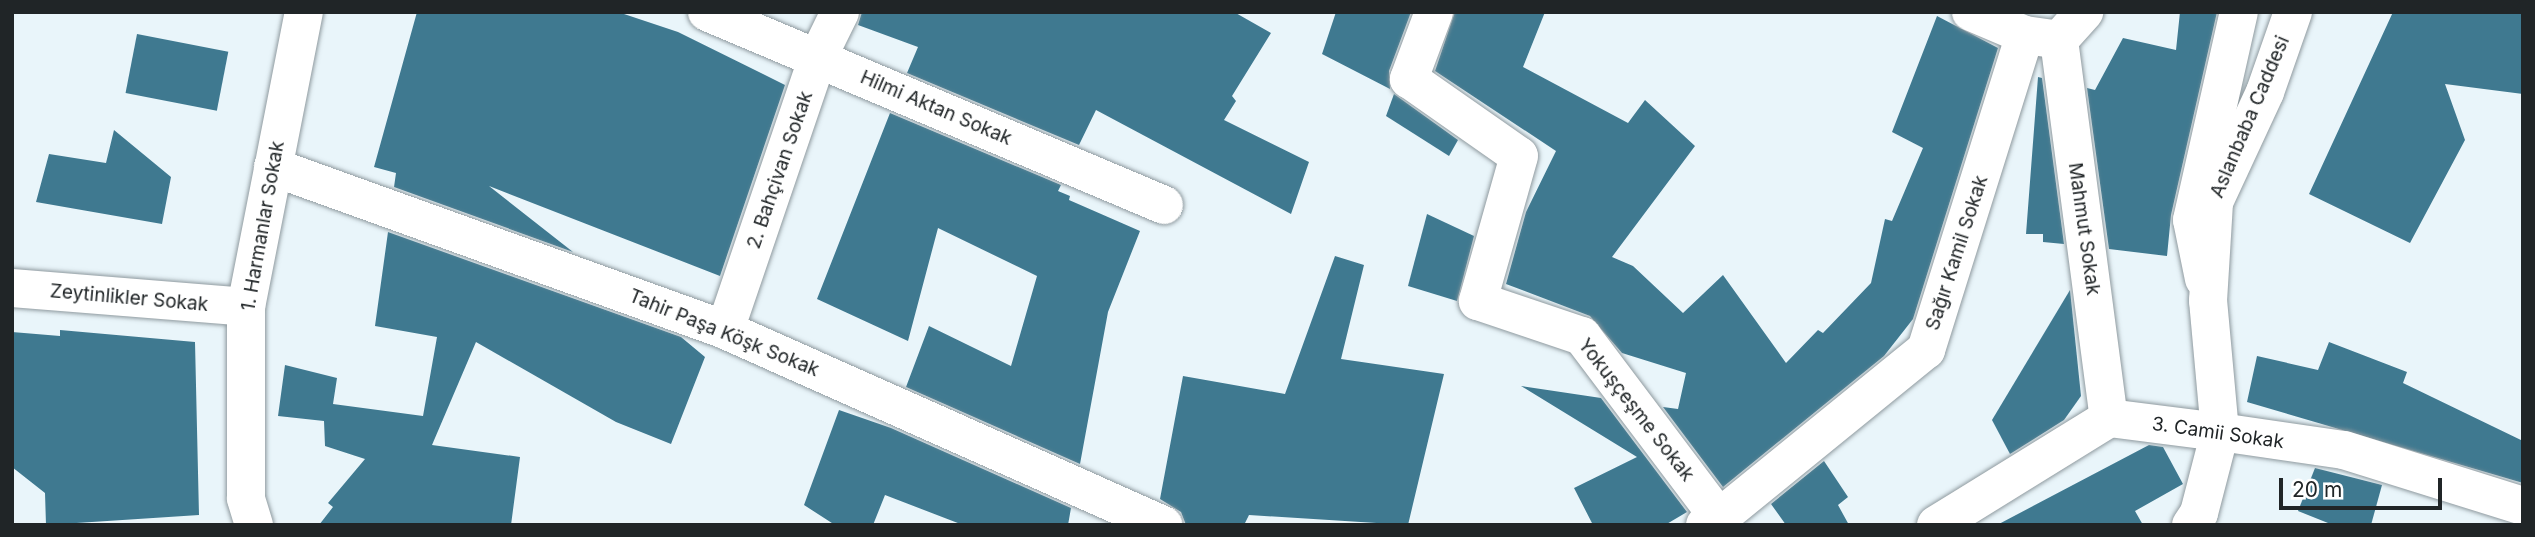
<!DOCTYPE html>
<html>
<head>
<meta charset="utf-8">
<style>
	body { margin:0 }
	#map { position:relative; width:2535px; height:537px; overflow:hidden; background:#e9f5fa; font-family:Inter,sans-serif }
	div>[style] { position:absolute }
	.building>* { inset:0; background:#3f7990; transform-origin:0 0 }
	.roads { filter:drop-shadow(0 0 2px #8f9a9f) drop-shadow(0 0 2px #8f9a9f) }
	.minor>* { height:38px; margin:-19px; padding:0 19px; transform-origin:19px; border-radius:19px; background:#fff }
	.tertiary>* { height:38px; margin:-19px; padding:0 19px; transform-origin:19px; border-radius:19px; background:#fff }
	.secondary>* { height:38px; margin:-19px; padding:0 19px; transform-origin:19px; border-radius:19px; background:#fff }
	span { translate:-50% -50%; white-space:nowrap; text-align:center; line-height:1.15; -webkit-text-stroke:6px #fff; paint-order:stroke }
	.street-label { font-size:19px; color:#202527 }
	.frame { position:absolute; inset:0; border:14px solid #202527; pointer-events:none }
	.scale { position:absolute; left:2279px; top:478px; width:163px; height:32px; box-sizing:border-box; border:4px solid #202527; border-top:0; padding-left:9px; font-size:21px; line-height:24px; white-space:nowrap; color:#202527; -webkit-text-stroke:5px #fff; paint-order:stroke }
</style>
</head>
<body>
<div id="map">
	<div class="building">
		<i style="clip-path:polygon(417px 12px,618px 12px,678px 32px,785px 85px,720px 276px,489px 186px,573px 252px,394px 187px,396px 173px,374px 167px)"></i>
		<i style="clip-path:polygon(862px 12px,1234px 12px,1271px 33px,1232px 96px,1236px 101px,1224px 120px,1309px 162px,1291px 214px,1096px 110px,1079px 145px,907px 73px,918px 47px,858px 25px)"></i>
		<i style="clip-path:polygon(1336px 12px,1411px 12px,1389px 71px,1390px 89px,1322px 54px)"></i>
		<i style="clip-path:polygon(1455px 12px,1545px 12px,1523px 67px,1628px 123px,1645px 100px,1695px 146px,1612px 257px,1633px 266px,1683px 313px,1723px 275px,1786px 363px,1818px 330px,1823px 333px,1871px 283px,1885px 219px,1892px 221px,1923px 148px,1892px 132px,1937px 16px,1998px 48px,1913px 319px,1884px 356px,1723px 487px,1663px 407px,1678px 409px,1686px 373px,1622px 353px,1590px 316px,1506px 284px,1526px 212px,1556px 151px,1435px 71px)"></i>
		<i style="clip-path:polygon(2180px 12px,2217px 12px,2171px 215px,2167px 256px,2109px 249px,2087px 88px,2095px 90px,2123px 38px,2176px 50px)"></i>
		<i style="clip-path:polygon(2393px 12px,2523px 12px,2523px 94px,2445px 84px,2465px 140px,2410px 243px,2309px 194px)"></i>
		<i style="left:137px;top:34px;width:93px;height:60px;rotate:11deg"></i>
		<i style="clip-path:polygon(2038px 77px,2042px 78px,2064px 244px,2043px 242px,2043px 234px,2026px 234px)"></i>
		<i style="clip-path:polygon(1394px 94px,1458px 140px,1449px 156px,1386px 116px)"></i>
		<i style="clip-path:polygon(890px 113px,1061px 185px,1058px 191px,1070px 196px,1069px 200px,1140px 231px,1108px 312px,1080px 464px,906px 387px,929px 326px,1011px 366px,1037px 276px,938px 228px,908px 341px,817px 299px)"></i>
		<i style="clip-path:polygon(114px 130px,171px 177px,162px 224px,36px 202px,49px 154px,106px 163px)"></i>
		<i style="clip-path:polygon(1427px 214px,1474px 236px,1457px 301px,1408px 286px)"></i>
		<i style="clip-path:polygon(388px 232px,681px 337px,705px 357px,671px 444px,616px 422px,476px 342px,432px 445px,520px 457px,511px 525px,319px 525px,333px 507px,328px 503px,365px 459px,325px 446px,324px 421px,278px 416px,285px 365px,337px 378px,333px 404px,423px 416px,437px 337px,375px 326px)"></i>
		<i style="clip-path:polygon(1335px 256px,1364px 265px,1341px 359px,1444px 374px,1408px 525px,1249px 515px,1244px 525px,1186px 525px,1181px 512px,1160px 499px,1183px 376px,1285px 394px)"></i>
		<i style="clip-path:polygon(2070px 290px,2081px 396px,2064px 420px,2010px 454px,1992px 420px)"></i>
		<i style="clip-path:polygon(60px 330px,195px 342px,199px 515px,46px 525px,45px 493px,12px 467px,12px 332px,60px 336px)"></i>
		<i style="clip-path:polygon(2329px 342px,2407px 372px,2403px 383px,2523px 441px,2523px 483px,2247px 402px,2257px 356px,2318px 370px)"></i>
		<i style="clip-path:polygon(1521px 386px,1601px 398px,1687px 512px,1665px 525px,1593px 525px,1574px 488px,1637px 457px)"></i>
		<i style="clip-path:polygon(839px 410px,891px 428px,1071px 508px,1068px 525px,963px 525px,885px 495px,873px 525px,835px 525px,804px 505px)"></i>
		<i style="clip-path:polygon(2149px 445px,2163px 447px,2183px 484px,2135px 511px,2143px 525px,1997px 525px)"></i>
		<i style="clip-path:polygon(1824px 461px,1848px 497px,1838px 505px,1849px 525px,1786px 525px,1771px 504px)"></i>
		<i style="clip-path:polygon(2315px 468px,2382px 485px,2371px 525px,2333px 525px,2298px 511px)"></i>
	</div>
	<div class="roads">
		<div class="minor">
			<i style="left:707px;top:12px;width:496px;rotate:22.9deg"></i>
			<i style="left:1434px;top:12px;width:72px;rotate:110.5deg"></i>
			<i style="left:1409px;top:79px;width:134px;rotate:35deg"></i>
			<i style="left:1519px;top:156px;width:151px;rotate:105.8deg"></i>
			<i style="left:1478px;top:301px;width:110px;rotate:18.6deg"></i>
			<i style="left:1582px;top:336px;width:228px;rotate:53deg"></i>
			<i style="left:1971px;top:12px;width:59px;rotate:23.1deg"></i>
			<i style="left:2059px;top:40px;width:381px;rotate:82.5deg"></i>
			<i style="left:273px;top:167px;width:480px;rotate:19.8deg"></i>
			<i style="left:725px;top:330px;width:480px;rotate:24deg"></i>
			<i style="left:12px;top:288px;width:235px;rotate:4.6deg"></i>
			<i style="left:725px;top:330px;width:288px;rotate:-71.2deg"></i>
			<i style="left:818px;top:57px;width:50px;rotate:-63.9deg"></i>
			<i style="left:2220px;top:432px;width:125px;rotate:8.3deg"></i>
			<i style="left:2344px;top:450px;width:188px;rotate:17.4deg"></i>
			<i style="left:254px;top:525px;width:28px;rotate:-107deg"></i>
			<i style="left:246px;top:498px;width:191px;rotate:-90deg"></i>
			<i style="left:246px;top:307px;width:301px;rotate:-78.9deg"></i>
			<i style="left:1705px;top:525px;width:16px;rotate:-27deg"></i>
			<i style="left:1719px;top:518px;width:267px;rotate:-39.1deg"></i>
			<i style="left:1926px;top:350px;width:330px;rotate:-72.6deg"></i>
			<i style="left:2025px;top:35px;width:34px;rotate:8deg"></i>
			<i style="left:2059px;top:40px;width:38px;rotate:-48deg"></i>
		</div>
		<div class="tertiary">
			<i style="left:2204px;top:279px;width:60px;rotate:-101.5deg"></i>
			<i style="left:2192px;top:220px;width:213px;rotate:-77.3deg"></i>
			<i style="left:1936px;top:525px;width:203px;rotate:-31.7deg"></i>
			<i style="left:2109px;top:418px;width:112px;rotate:7.2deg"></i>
		</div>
		<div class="secondary">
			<i style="left:2191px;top:525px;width:14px;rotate:-56deg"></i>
			<i style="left:2199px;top:513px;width:84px;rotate:-75.5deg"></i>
			<i style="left:2220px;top:432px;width:132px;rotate:-95.2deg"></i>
			<i style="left:2208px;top:301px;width:99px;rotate:-86.5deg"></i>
			<i style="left:2214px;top:202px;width:121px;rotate:-65.1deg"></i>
			<i style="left:2265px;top:92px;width:85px;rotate:-70.7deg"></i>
		</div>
	</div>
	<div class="street-label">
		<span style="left:936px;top:108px;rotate:23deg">Hilmi Aktan Sokak</span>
		<span style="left:2250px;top:117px;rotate:-67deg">Aslanbaba Caddesi</span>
		<span style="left:780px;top:170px;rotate:-71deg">2. Bahçivan Sokak</span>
		<span style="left:263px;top:226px;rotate:-80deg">1. Harmanlar Sokak</span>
		<span style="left:2084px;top:229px;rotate:82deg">Mahmut Sokak</span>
		<span style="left:1957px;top:253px;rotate:-72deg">Sağır Kamil Sokak</span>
		<span style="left:129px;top:298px;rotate:5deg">Zeytinlikler Sokak</span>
		<span style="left:724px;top:333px;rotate:22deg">Tahir Paşa Köşk Sokak</span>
		<span style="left:1636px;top:410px;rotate:52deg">Yokuşçeşme Sokak</span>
		<span style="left:2218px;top:433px;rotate:8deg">3. Camii Sokak</span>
	</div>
	<div class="frame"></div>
	<div class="scale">20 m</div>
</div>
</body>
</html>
